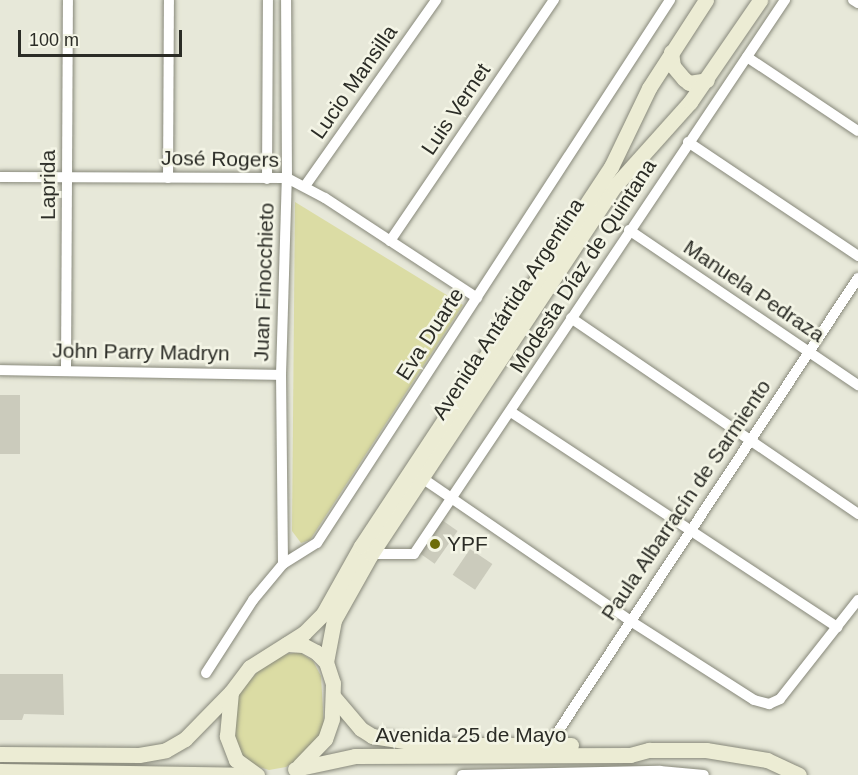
<!DOCTYPE html>
<html>
<head>
<meta charset="utf-8">
<style>
	body { margin:0 }
	#map { position:relative; width:858px; height:775px; overflow:hidden; background:#e7e8d9; font-family:Arial,sans-serif }
	div>[style] { position:absolute }
	.green>* { inset:0; background:#dbdca4 }
	.building>* { inset:0; background:#cbcbbc; transform-origin:0 0 }
	.roads { filter:drop-shadow(0 0 2px #87887a) drop-shadow(0 0 2px #87887a) }
	.street>* { height:10px; margin:-5px; padding:0 5px; transform-origin:5px; border-radius:5px; background:#fff }
	.secondary>* { height:15px; margin:-7.5px; padding:0 7.5px; transform-origin:7.5px; border-radius:7.5px; background:#ececd4 }
	.dots>* { width:16px; height:16px; translate:-50% -50%; box-sizing:border-box; border:3px solid #f4f5e6; border-radius:50% }
	span { translate:-50% -50%; white-space:nowrap; text-align:center; line-height:1.15; -webkit-text-stroke:5px #f4f5e6; paint-order:stroke }
	.street-label { font-size:21px; color:#2b2c26 }
	.poi-label { font-size:21px; color:#2b2c26 }
	.left { translate:0 -50%; text-align:left }
	.scale { position:absolute; left:18px; top:30px; width:164px; height:27px; box-sizing:border-box; border:3px solid #2b2c26; border-top:0; padding-left:8px; font-size:18px; line-height:21px; white-space:nowrap; color:#2b2c26; -webkit-text-stroke:4px #f4f5e6; paint-order:stroke }
</style>
</head>
<body>
<div id="map">
	<div class="green">
		<i style="clip-path:polygon(295px 202px,463px 305px,310px 540px,301px 543px,292px 531px)"></i>
		<i style="clip-path:polygon(299px 652px,313px 661px,321px 676px,324px 728px,310px 751px,286px 767px,269px 770px,252px 765px,240px 755px,232px 726px,236px 696px,263px 666px,278px 656px)"></i>
	</div>
	<div class="building">
		<i style="left:0;top:395px;width:20px;height:59px"></i>
		<i style="left:442px;top:520px;width:19px;height:40px;rotate:35deg"></i>
		<i style="left:470px;top:549px;width:27px;height:31px;rotate:34deg"></i>
		<i style="clip-path:polygon(0 674px,63px 674px,64px 715px,24px 714px,22px 720px,0 720px)"></i>
	</div>
	<div class="roads">
		<div class="street">
			<i style="left:853px;top:0;width:6px;rotate:31deg"></i>
			<i style="left:747px;top:57px;width:133px;rotate:33.7deg"></i>
			<i style="left:688px;top:142px;width:205px;rotate:33.8deg"></i>
			<i style="left:0;top:177px;width:287px;rotate:0.2deg"></i>
			<i style="left:287px;top:178px;width:43px;rotate:27.8deg"></i>
			<i style="left:325px;top:198px;width:182px;rotate:33.3deg"></i>
			<i style="left:168px;top:178px;width:178px;rotate:-89.7deg"></i>
			<i style="left:267px;top:179px;width:179px;rotate:-89.7deg"></i>
			<i style="left:305px;top:186px;width:228px;rotate:-54.8deg"></i>
			<i style="left:629px;top:230px;width:277px;rotate:34.1deg"></i>
			<i style="left:390px;top:241px;width:292px;rotate:-55.8deg"></i>
			<i style="left:571px;top:318px;width:348px;rotate:34.3deg"></i>
			<i style="left:0;top:370px;width:281px;rotate:1deg"></i>
			<i style="left:66px;top:370px;width:370px;rotate:-89.7deg"></i>
			<i style="left:511px;top:412px;width:391px;rotate:33.4deg"></i>
			<i style="left:422px;top:478px;width:251px;rotate:34.4deg"></i>
			<i style="left:629px;top:620px;width:148px;rotate:32.6deg"></i>
			<i style="left:754px;top:700px;width:16px;rotate:15deg"></i>
			<i style="left:769px;top:704px;width:12px;rotate:-24deg"></i>
			<i style="left:780px;top:699px;width:126px;rotate:-51.8deg"></i>
			<i style="left:371px;top:554px;width:43px"></i>
			<i style="left:414px;top:554px;width:667px;rotate:-56.19deg"></i>
			<i style="left:283px;top:564px;width:189px;rotate:-90.6deg"></i>
			<i style="left:281px;top:375px;width:197px;rotate:-88.3deg"></i>
			<i style="left:287px;top:178px;width:178px;rotate:-90.3deg"></i>
			<i style="left:206px;top:673px;width:87px;rotate:-57.2deg"></i>
			<i style="left:253px;top:600px;width:47px;rotate:-50.2deg"></i>
			<i style="left:283px;top:564px;width:40px;rotate:-32deg"></i>
			<i style="left:317px;top:543px;width:648px;rotate:-56.97deg"></i>
			<i style="left:549px;top:745px;width:560px;rotate:-56.51deg"></i>
			<i style="left:462px;top:775px;width:198px;rotate:-1.2deg"></i>
			<i style="left:660px;top:771px;width:44px;rotate:5.2deg"></i>
		</div>
		<div class="secondary">
			<i style="left:671px;top:52px;width:14px;rotate:82deg"></i>
			<i style="left:673px;top:66px;width:17px;rotate:50deg"></i>
			<i style="left:684px;top:79px;width:6px;rotate:39deg"></i>
			<i style="left:689px;top:83px;width:18px;rotate:-9deg"></i>
			<i style="left:287px;top:644px;width:16px;rotate:4deg"></i>
			<i style="left:303px;top:645px;width:15px;rotate:28deg"></i>
			<i style="left:316px;top:652px;width:14px;rotate:45deg"></i>
			<i style="left:326px;top:662px;width:22px;rotate:72deg"></i>
			<i style="left:333px;top:683px;width:36px;rotate:92deg"></i>
			<i style="left:332px;top:719px;width:21px;rotate:109deg"></i>
			<i style="left:325px;top:739px;width:37px;rotate:134deg"></i>
			<i style="left:326px;top:662px;width:43px;rotate:-79.2deg"></i>
			<i style="left:334px;top:620px;width:76px;rotate:-60.7deg"></i>
			<i style="left:371px;top:554px;width:440px;rotate:-56.5deg"></i>
			<i style="left:614px;top:187px;width:114px;rotate:-48.2deg"></i>
			<i style="left:690px;top:102px;width:124px;rotate:-55.5deg"></i>
			<i style="left:333px;top:696px;width:43px;rotate:49.7deg"></i>
			<i style="left:361px;top:729px;width:13px;rotate:32deg"></i>
			<i style="left:372px;top:736px;width:59px;rotate:8.8deg"></i>
			<i style="left:430px;top:745px;width:141px"></i>
			<i style="left:0;top:754px;width:139px;rotate:0.4deg"></i>
			<i style="left:139px;top:755px;width:27px;rotate:-10deg"></i>
			<i style="left:166px;top:750px;width:22px;rotate:-30deg"></i>
			<i style="left:185px;top:739px;width:66px;rotate:-45.6deg"></i>
			<i style="left:295px;top:769px;width:61px;rotate:-12.2deg"></i>
			<i style="left:355px;top:756px;width:275px;rotate:-0.2deg"></i>
			<i style="left:630px;top:755px;width:20px;rotate:-15deg"></i>
			<i style="left:649px;top:750px;width:57px"></i>
			<i style="left:706px;top:750px;width:62px;rotate:9.3deg"></i>
			<i style="left:767px;top:760px;width:35px;rotate:25deg"></i>
			<i style="left:0;top:771px;width:242px;rotate:0.9deg"></i>
			<i style="left:257px;top:775px;width:26px;rotate:-144deg"></i>
			<i style="left:236px;top:760px;width:26px;rotate:-111deg"></i>
			<i style="left:227px;top:736px;width:44px;rotate:-84.8deg"></i>
			<i style="left:231px;top:692px;width:31px;rotate:-53deg"></i>
			<i style="left:250px;top:667px;width:64px;rotate:-32.2deg"></i>
			<i style="left:304px;top:633px;width:27px;rotate:-45deg"></i>
			<i style="left:323px;top:614px;width:78px;rotate:-60.8deg"></i>
			<i style="left:361px;top:546px;width:454px;rotate:-56.6deg"></i>
			<i style="left:611px;top:167px;width:88px;rotate:-64.3deg"></i>
			<i style="left:649px;top:88px;width:105px;rotate:-57.1deg"></i>
		</div>
	</div>
	<div class="dots">
		<i style="left:435px;top:544px;background:#6d6c0a"></i>
	</div>
	<div class="street-label">
		<span style="left:354px;top:82px;rotate:-55deg">Lucio Mansilla</span>
		<span style="left:456px;top:109px;rotate:-56deg">Luis Vernet</span>
		<span style="left:220px;top:159px;rotate:1deg">José Rogers</span>
		<span style="left:48px;top:185px;rotate:-90deg">Laprida</span>
		<span style="left:583px;top:266px;rotate:-57deg">Modesta Díaz de Quintana</span>
		<span style="left:264px;top:282px;rotate:-88deg">Juan Finocchieto</span>
		<span style="left:754px;top:291px;rotate:34deg">Manuela Pedraza</span>
		<span style="left:508px;top:309px;rotate:-57deg">Avenida Antártida Argentina</span>
		<span style="left:430px;top:334px;rotate:-57deg">Eva Duarte</span>
		<span style="left:141px;top:352px;rotate:1deg">John Parry Madryn</span>
		<span style="left:686px;top:500px;rotate:-56deg">Paula Albarracín de Sarmiento</span>
		<span style="left:471px;top:735px">Avenida 25 de Mayo</span>
	</div>
	<div class="poi-label">
		<span class="left" style="left:447px;top:544px">YPF</span>
	</div>
	<div class="scale">100 m</div>
</div>
</body>
</html>
